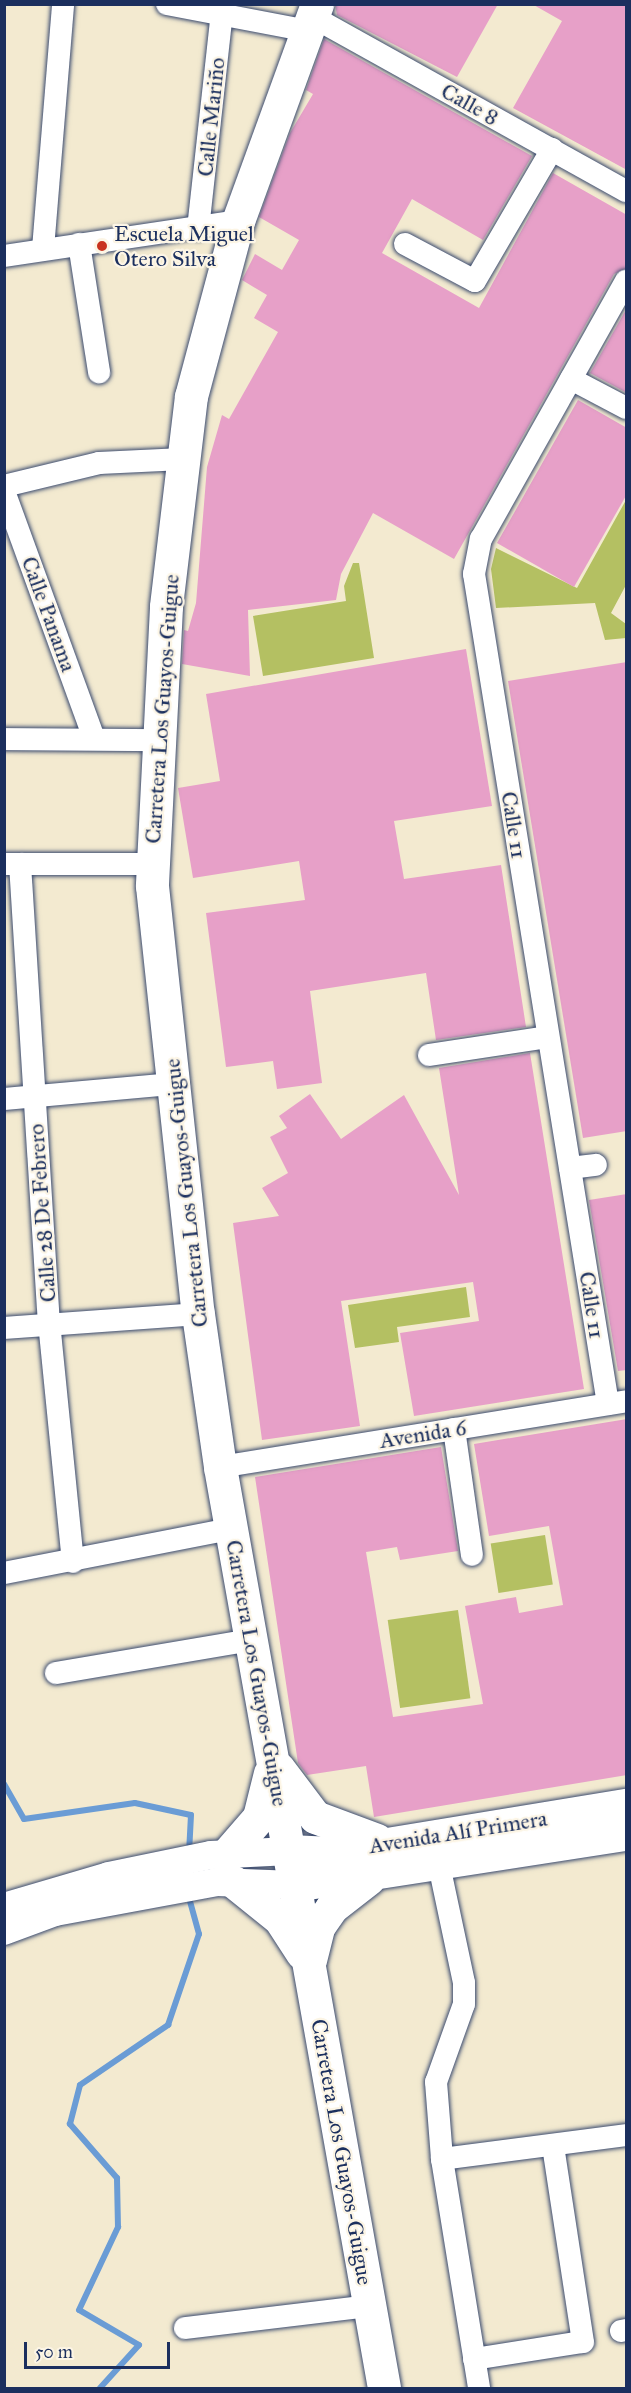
<!DOCTYPE html>
<html>
<head>
<meta charset="utf-8">
<style>
	body { margin:0 }
	#map { position:relative; width:631px; height:2393px; overflow:hidden; background:#f3ead0; font-family:"IM FELL Great Primer",serif }
	div>[style] { position:absolute }
	.green>* { inset:0; background:#b4c062; transform-origin:0 0 }
	.stream>* { height:6px; margin:-3px; padding:0 3px; transform-origin:3px; border-radius:3px; background:#6a9cd5 }
	.building>* { inset:0; background:#e7a0c8 }
	.roads { filter:drop-shadow(0 0 2px #3b4b6f) drop-shadow(0 0 2px #3b4b6f) }
	.minor>* { height:22px; margin:-11px; padding:0 11px; transform-origin:11px; border-radius:11px; background:#fff }
	.tertiary>* { height:28px; margin:-14px; padding:0 14px; transform-origin:14px; border-radius:14px; background:#fff }
	.secondary>* { height:33px; margin:-16.5px; padding:0 16.5px; transform-origin:16.5px; border-radius:16.5px; background:#fff }
	.dots>* { width:16px; height:16px; translate:-50% -50%; box-sizing:border-box; border:3px solid #fcf5e5; border-radius:50% }
	span { translate:-50% -50%; white-space:nowrap; text-align:center; line-height:1.15; -webkit-text-stroke:4.5px #fcf5e5; paint-order:stroke }
	.street-label { font-size:22px; color:#1b2f5e }
	.poi-label { font-size:22px; color:#1b2f5e }
	.left { translate:0 -50%; text-align:left }
	.frame { position:absolute; inset:0; border:6px solid #1b2f5e; pointer-events:none }
	.scale { position:absolute; left:24px; top:2342px; width:146px; height:27px; box-sizing:border-box; border:3px solid #1b2f5e; border-top:0; padding-left:8px; font-size:18px; line-height:21px; white-space:nowrap; color:#1b2f5e; -webkit-text-stroke:4px #fcf5e5; paint-order:stroke }
</style>
</head>
<body>
<div id="map">
	<div class="green">
		<i style="clip-path:polygon(626px 500px,626px 585px,611px 613px,626px 624px,626px 638px,605px 640px,595px 603px,496px 608px,491px 569px,496px 548px,577px 588px)"></i>
		<i style="clip-path:polygon(353px 563px,359px 563px,374px 658px,263px 676px,253px 616px,346px 601px,344px 586px)"></i>
		<i style="clip-path:polygon(466px 1287px,470px 1317px,397px 1327px,399px 1342px,355px 1348px,348px 1305px)"></i>
		<i style="left:545px;top:1535px;width:50px;height:55px;rotate:81deg"></i>
		<i style="left:458px;top:1610px;width:89px;height:71px;rotate:82deg"></i>
	</div>
	<div class="stream">
		<i style="left:4px;top:1784px;width:40px;rotate:60.3deg"></i>
		<i style="left:24px;top:1819px;width:112px;rotate:-8.2deg"></i>
		<i style="left:135px;top:1803px;width:57px;rotate:12.1deg"></i>
		<i style="left:191px;top:1815px;width:36px;rotate:93deg"></i>
		<i style="left:100px;top:2388px;width:58px;rotate:-47.8deg"></i>
		<i style="left:139px;top:2345px;width:69px;rotate:-149.7deg"></i>
		<i style="left:79px;top:2310px;width:92px;rotate:-64.8deg"></i>
		<i style="left:118px;top:2227px;width:49px;rotate:-91.2deg"></i>
		<i style="left:117px;top:2178px;width:72px;rotate:-131deg"></i>
		<i style="left:70px;top:2124px;width:40px;rotate:-75.6deg"></i>
		<i style="left:80px;top:2085px;width:107px;rotate:-34.3deg"></i>
		<i style="left:168px;top:2025px;width:96px;rotate:-71.2deg"></i>
		<i style="left:199px;top:1934px;width:41px;rotate:-105.4deg"></i>
	</div>
	<div class="building">
		<i style="clip-path:polygon(335px 4px,498px 4px,457px 77px,337px 15px)"></i>
		<i style="clip-path:polygon(532px 4px,627px 4px,627px 170px,513px 108px,562px 21px)"></i>
		<i style="clip-path:polygon(324px 39px,532px 156px,483px 240px,412px 199px,382px 253px,479px 308px,553px 173px,627px 215px,627px 268px,614px 274px,454px 559px,373px 513px,341px 574px,336px 600px,248px 610px,250px 676px,182px 664px,184px 630px,188px 631px,196px 603px,207px 467px,222px 415px,229px 419px,278px 332px,254px 318px,267px 295px,242px 280px,255px 254px,282px 270px,299px 240px,259px 217px,290px 133px,313px 94px,306px 90px)"></i>
		<i style="clip-path:polygon(627px 308px,627px 393px,590px 373px)"></i>
		<i style="clip-path:polygon(578px 400px,627px 428px,627px 494px,574px 587px,497px 543px)"></i>
		<i style="clip-path:polygon(466px 649px,492px 806px,394px 821px,404px 879px,501px 865px,526px 1027px,436px 1040px,426px 973px,310px 991px,322px 1083px,277px 1089px,273px 1061px,226px 1067px,206px 913px,305px 900px,299px 861px,193px 878px,178px 788px,220px 781px,206px 694px)"></i>
		<i style="clip-path:polygon(627px 662px,627px 1131px,583px 1138px,508px 681px)"></i>
		<i style="clip-path:polygon(530px 1053px,584px 1389px,414px 1416px,400px 1333px,479px 1321px,473px 1282px,341px 1301px,360px 1426px,262px 1440px,233px 1223px,279px 1216px,262px 1188px,288px 1173px,270px 1137px,287px 1128px,279px 1116px,310px 1094px,341px 1139px,404px 1095px,459px 1195px,439px 1068px)"></i>
		<i style="clip-path:polygon(627px 1194px,627px 1370px,618px 1371px,589px 1200px)"></i>
		<i style="clip-path:polygon(627px 1419px,627px 1775px,374px 1817px,366px 1766px,307px 1775px,298px 1763px,255px 1477px,441px 1447px,458px 1551px,400px 1560px,397px 1547px,366px 1552px,393px 1717px,483px 1704px,465px 1606px,516px 1597px,519px 1613px,563px 1605px,549px 1526px,489px 1536px,474px 1444px)"></i>
	</div>
	<div class="roads">
		<div class="minor">
			<i style="left:167px;top:4px;width:145px;rotate:10.8deg"></i>
			<i style="left:313px;top:17px;width:358px;rotate:29.1deg"></i>
			<i style="left:198px;top:229px;width:226px;rotate:-83.7deg"></i>
			<i style="left:79px;top:244px;width:130px;rotate:81.1deg"></i>
			<i style="left:405px;top:244px;width:79px;rotate:27.9deg"></i>
			<i style="left:475px;top:281px;width:153px;rotate:-59.7deg"></i>
			<i style="left:43px;top:249px;width:246px;rotate:-85.3deg"></i>
			<i style="left:4px;top:256px;width:237px;rotate:-8.5deg"></i>
			<i style="left:571px;top:379px;width:62px;rotate:27.8deg"></i>
			<i style="left:4px;top:486px;width:98px;rotate:-13.6deg"></i>
			<i style="left:99px;top:463px;width:84px;rotate:-2.7deg"></i>
			<i style="left:4px;top:491px;width:263px;rotate:70deg"></i>
			<i style="left:4px;top:739px;width:153px;rotate:0.4deg"></i>
			<i style="left:4px;top:864px;width:148px"></i>
			<i style="left:20px;top:864px;width:459px;rotate:86.4deg"></i>
			<i style="left:49px;top:1322px;width:241px;rotate:84.3deg"></i>
			<i style="left:429px;top:1055px;width:120px;rotate:-8.6deg"></i>
			<i style="left:4px;top:1099px;width:170px;rotate:-5.1deg"></i>
			<i style="left:570px;top:1168px;width:26px;rotate:-7deg"></i>
			<i style="left:4px;top:1328px;width:195px;rotate:-4.1deg"></i>
			<i style="left:608px;top:1404px;width:841px;rotate:-99.17deg"></i>
			<i style="left:474px;top:574px;width:36px;rotate:-79deg"></i>
			<i style="left:481px;top:539px;width:296px;rotate:-60.7deg"></i>
			<i style="left:454px;top:1429px;width:127px;rotate:81.9deg"></i>
			<i style="left:220px;top:1467px;width:411px;rotate:-9.2deg"></i>
			<i style="left:4px;top:1573px;width:231px;rotate:-11deg"></i>
			<i style="left:56px;top:1673px;width:198px;rotate:-9.6deg"></i>
			<i style="left:439px;top:1865px;width:121px;rotate:78deg"></i>
			<i style="left:464px;top:1983px;width:21px;rotate:90deg"></i>
			<i style="left:464px;top:2004px;width:83px;rotate:109.7deg"></i>
			<i style="left:436px;top:2082px;width:77px;rotate:85.5deg"></i>
			<i style="left:442px;top:2159px;width:232px;rotate:80.8deg"></i>
			<i style="left:442px;top:2159px;width:186px;rotate:-7.4deg"></i>
			<i style="left:185px;top:2328px;width:186px;rotate:-6.8deg"></i>
			<i style="left:621px;top:2331px;width:5px;rotate:-11deg"></i>
			<i style="left:474px;top:2359px;width:110px;rotate:-8.9deg"></i>
			<i style="left:583px;top:2342px;width:199px;rotate:-98.7deg"></i>
		</div>
		<div class="tertiary">
			<i style="left:4px;top:1907px;width:109px;rotate:-16.4deg"></i>
			<i style="left:109px;top:1876px;width:104px;rotate:-11.6deg"></i>
			<i style="left:211px;top:1855px;width:78px;rotate:-2.9deg"></i>
			<i style="left:4px;top:1931px;width:54px;rotate:-20.4deg"></i>
			<i style="left:55px;top:1912px;width:165px;rotate:-10.5deg"></i>
			<i style="left:217px;top:1882px;width:78px;rotate:2.2deg"></i>
		</div>
		<div class="secondary">
			<i style="left:317px;top:4px;width:231px;rotate:110deg"></i>
			<i style="left:238px;top:221px;width:181px;rotate:105deg"></i>
			<i style="left:191px;top:396px;width:212px;rotate:96.8deg"></i>
			<i style="left:166px;top:607px;width:279px;rotate:92.9deg"></i>
			<i style="left:152px;top:886px;width:430px;rotate:83.9deg"></i>
			<i style="left:198px;top:1314px;width:155px;rotate:81.8deg"></i>
			<i style="left:220px;top:1467px;width:935px;rotate:79.9deg"></i>
			<i style="left:278px;top:1768px;width:61px;rotate:52.9deg"></i>
			<i style="left:315px;top:1817px;width:66px;rotate:20.4deg"></i>
			<i style="left:289px;top:1851px;width:43px;rotate:2.7deg"></i>
			<i style="left:332px;top:1853px;width:298px;rotate:-9.3deg"></i>
			<i style="left:227px;top:1854px;width:49px;rotate:-49.1deg"></i>
			<i style="left:259px;top:1817px;width:45px;rotate:-76deg"></i>
			<i style="left:234px;top:1882px;width:59px;rotate:38.8deg"></i>
			<i style="left:280px;top:1919px;width:40px;rotate:57.1deg"></i>
			<i style="left:295px;top:1885px;width:335px;rotate:-8.8deg"></i>
			<i style="left:310px;top:1960px;width:34px;rotate:-76deg"></i>
			<i style="left:318px;top:1927px;width:24px;rotate:-55deg"></i>
			<i style="left:332px;top:1907px;width:46px;rotate:-37.9deg"></i>
		</div>
	</div>
	<div class="dots">
		<i style="left:102px;top:246px;background:#c8321e"></i>
	</div>
	<div class="street-label">
		<span style="left:470px;top:104px;rotate:29deg">Calle 8</span>
		<span style="left:211px;top:117px;rotate:-84deg">Calle Mariño</span>
		<span style="left:49px;top:614px;rotate:70deg">Calle Panama</span>
		<span style="left:162px;top:709px;rotate:-86deg">Carretera Los Guayos-Guigue</span>
		<span style="left:514px;top:825px;rotate:81deg">Calle 11</span>
		<span style="left:186px;top:1193px;rotate:-96deg">Carretera Los Guayos-Guigue</span>
		<span style="left:42px;top:1213px;rotate:-94deg">Calle 28 De Febrero</span>
		<span style="left:592px;top:1305px;rotate:81deg">Calle 11</span>
		<span style="left:423px;top:1434px;rotate:-9deg">Avenida 6</span>
		<span style="left:257px;top:1673px;rotate:80deg">Carretera Los Guayos-Guigue</span>
		<span style="left:458px;top:1832px;rotate:-9deg">Avenida Alí Primera</span>
		<span style="left:342px;top:2152px;rotate:80deg">Carretera Los Guayos-Guigue</span>
	</div>
	<div class="poi-label">
		<span class="left" style="left:114px;top:246px">Escuela Miguel<br>Otero Silva</span>
	</div>
	<div class="frame"></div>
	<div class="scale">50 m</div>
</div>
</body>
</html>
